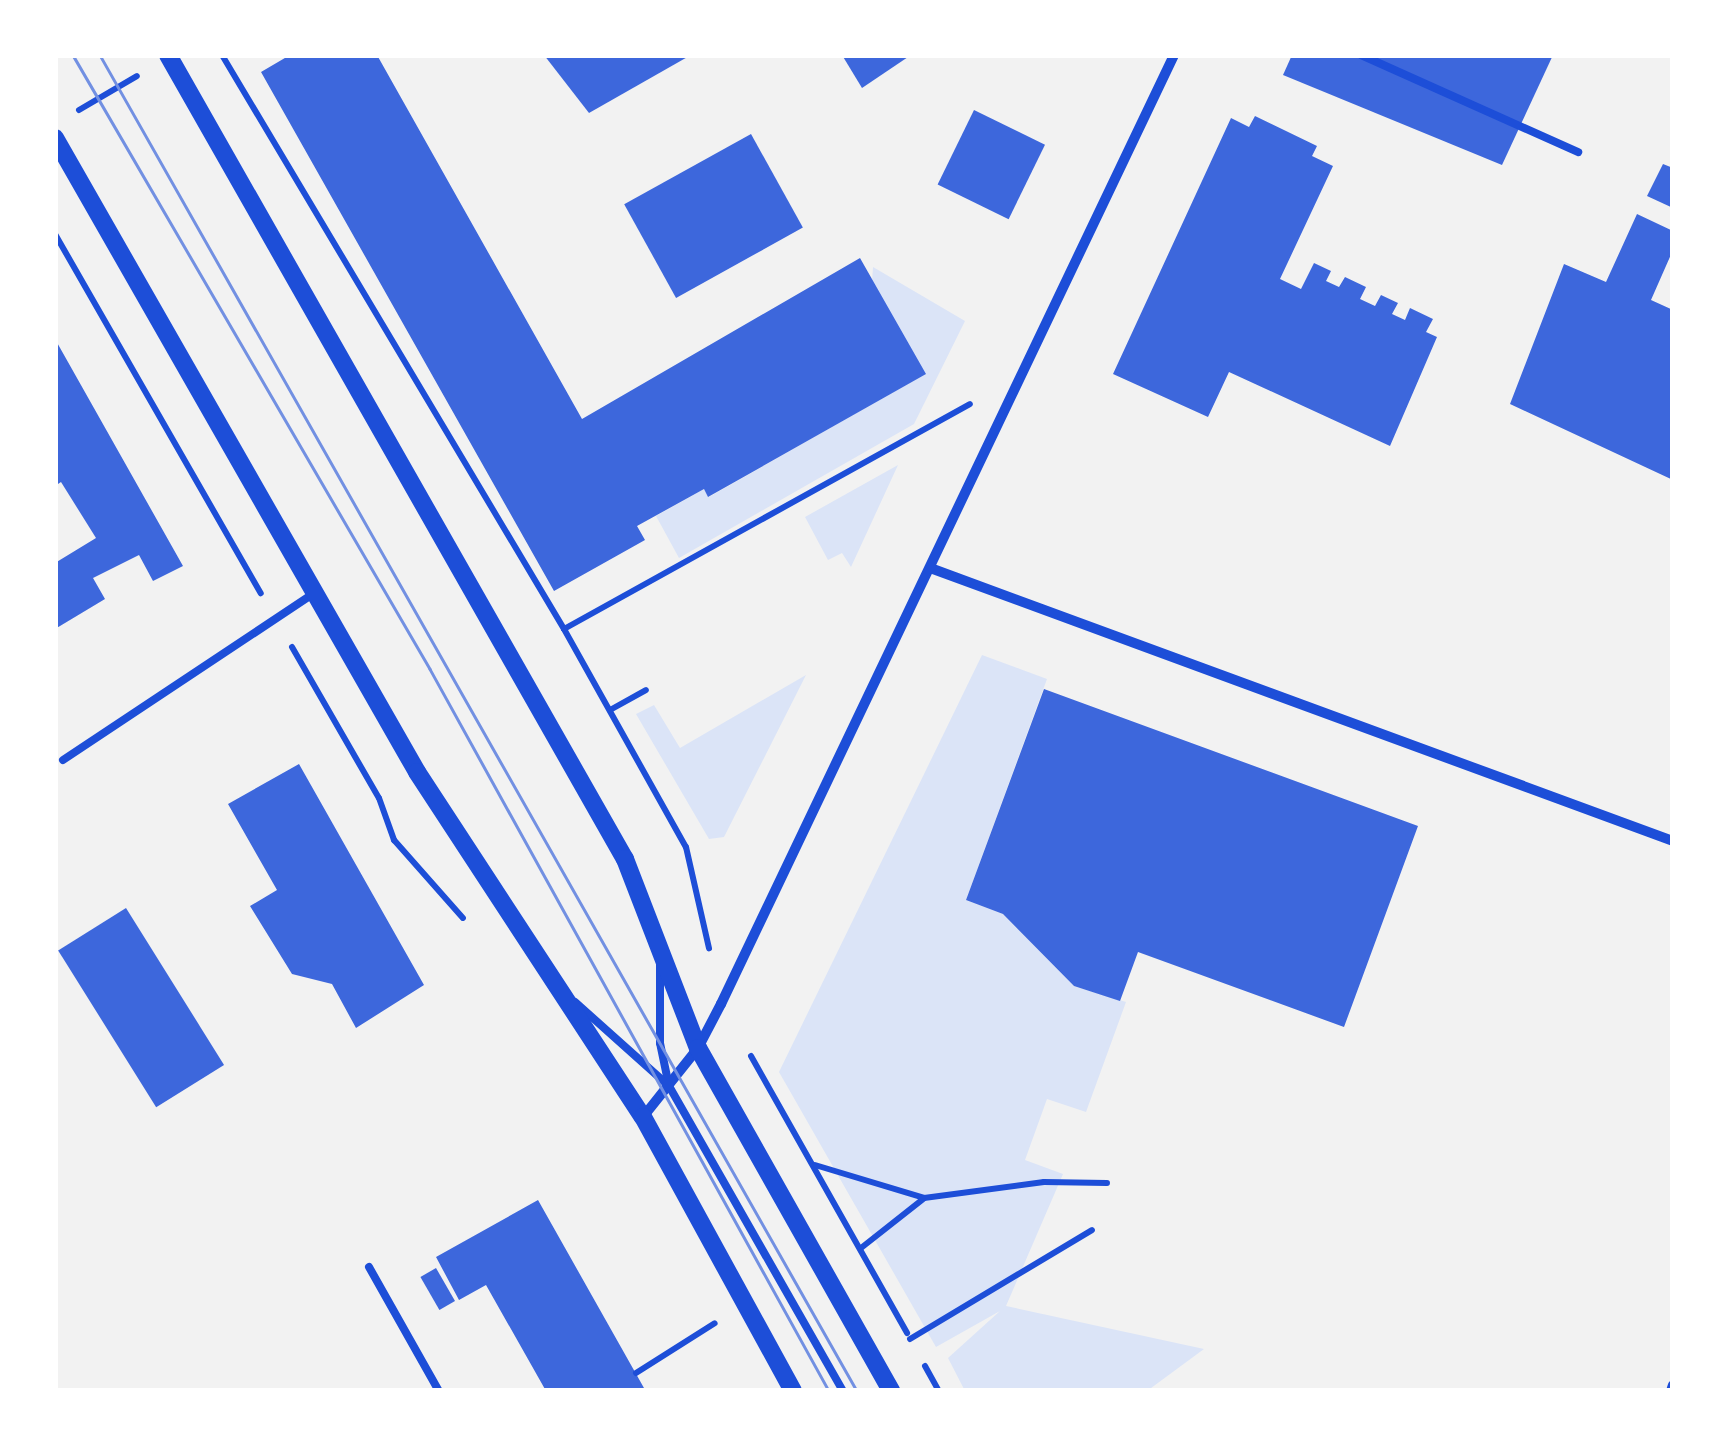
<!DOCTYPE html>
<html>
<head>
<meta charset="utf-8">
<style>
	body { margin:0 }
	#map { position:relative; width:1728px; height:1446px; overflow:hidden; background:#f2f2f2; font-family:Commissioner,sans-serif }
	div>[style] { position:absolute }
	.green>* { inset:0; background:#dbe4f7 }
	.building>* { inset:0; background:#3d67dc; transform-origin:0 0 }
	.path>* { height:6px; margin:-3px; padding:0 3px; transform-origin:3px; border-radius:3px; background:#1d4ed8 }
	.service>* { height:8px; margin:-4px; padding:0 4px; transform-origin:4px; border-radius:4px; background:#1d4ed8 }
	.minor>* { height:10px; margin:-5px; padding:0 5px; transform-origin:5px; border-radius:5px; background:#1d4ed8 }
	.tertiary>* { height:18px; margin:-9px; padding:0 9px; transform-origin:9px; border-radius:9px; background:#1d4ed8 }
	.tram>* { height:2.5px; margin:-1.25px; padding:0 1.25px; transform-origin:1.25px; border-radius:1.25px; background:#7290e2 }
	span { translate:-50% -50%; white-space:nowrap; text-align:center; line-height:1.15; -webkit-text-stroke:8px #fff; paint-order:stroke }
	.frame { position:absolute; inset:0; border:58px solid #fff; pointer-events:none }
</style>
</head>
<body>
<div id="map">
	<div class="green">
		<i style="clip-path:polygon(873px 267px,965px 321px,914px 424px,679px 558px,656px 516px,704px 489px,709px 497px,925px 374px,872px 282px)"></i>
		<i style="clip-path:polygon(898px 465px,851px 567px,842px 553px,828px 560px,805px 517px)"></i>
		<i style="clip-path:polygon(982px 655px,1047px 679px,966px 900px,1003px 914px,1074px 986px,1126px 1002px,1086px 1112px,1047px 1099px,1025px 1160px,1063px 1174px,1006px 1306px,1204px 1349px,1147px 1391px,965px 1391px,948px 1358px,1000px 1311px,936px 1347px,779px 1072px)"></i>
		<i style="clip-path:polygon(806px 675px,724px 837px,709px 839px,636px 714px,654px 705px,680px 748px)"></i>
	</div>
	<div class="building">
		<i style="clip-path:polygon(290px 55px,377px 55px,582px 419px,860px 258px,926px 374px,708px 497px,704px 489px,637px 526px,645px 540px,554px 591px,261px 72px)"></i>
		<i style="clip-path:polygon(544px 55px,691px 55px,589px 113px)"></i>
		<i style="clip-path:polygon(842px 55px,911px 55px,862px 88px)"></i>
		<i style="clip-path:polygon(1292px 55px,1553px 55px,1502px 165px,1283px 75px)"></i>
		<i style="left:974px;top:110px;width:79px;height:83px;rotate:26deg"></i>
		<i style="clip-path:polygon(1255px 116px,1317px 146px,1312px 156px,1333px 166px,1280px 279px,1301px 289px,1314px 263px,1331px 271px,1326px 281px,1339px 287px,1345px 277px,1366px 287px,1360px 299px,1375px 306px,1381px 295px,1398px 303px,1392px 314px,1405px 320px,1410px 308px,1433px 319px,1426px 332px,1437px 337px,1390px 446px,1229px 372px,1208px 417px,1113px 374px,1231px 118px,1249px 127px)"></i>
		<i style="left:751px;top:134px;width:107px;height:145px;rotate:61deg"></i>
		<i style="clip-path:polygon(1663px 164px,1673px 168px,1673px 208px,1647px 196px)"></i>
		<i style="clip-path:polygon(1637px 214px,1673px 231px,1673px 250px,1651px 300px,1673px 310px,1673px 480px,1510px 404px,1564px 264px,1606px 282px)"></i>
		<i style="clip-path:polygon(55px 339px,183px 566px,153px 581px,139px 555px,93px 578px,105px 599px,55px 629px,55px 563px,96px 538px,61px 482px,55px 486px)"></i>
		<i style="clip-path:polygon(1044px 689px,1418px 826px,1344px 1027px,1138px 952px,1120px 1001px,1074px 986px,1003px 914px,966px 900px)"></i>
		<i style="clip-path:polygon(299px 764px,424px 985px,356px 1028px,332px 984px,292px 974px,250px 906px,277px 890px,228px 804px)"></i>
		<i style="left:126px;top:908px;width:185px;height:80px;rotate:58deg"></i>
		<i style="clip-path:polygon(538px 1200px,644px 1388px,640px 1391px,546px 1391px,486px 1285px,459px 1300px,436px 1257px)"></i>
		<i style="left:436px;top:1268px;width:38px;height:18px;rotate:60deg"></i>
	</div>
	<div class="path">
		<i style="left:222px;top:55px;width:668px;rotate:59.21deg"></i>
		<i style="left:564px;top:629px;width:250px;rotate:60.8deg"></i>
		<i style="left:686px;top:847px;width:104px;rotate:77.2deg"></i>
		<i style="left:79px;top:110px;width:67px;rotate:-30.4deg"></i>
		<i style="left:55px;top:234px;width:414px;rotate:60.2deg"></i>
		<i style="left:564px;top:629px;width:464px;rotate:-29deg"></i>
		<i style="left:292px;top:647px;width:174px;rotate:60.1deg"></i>
		<i style="left:379px;top:798px;width:45px;rotate:70.3deg"></i>
		<i style="left:394px;top:840px;width:104px;rotate:48.5deg"></i>
		<i style="left:610px;top:710px;width:41px;rotate:-29.1deg"></i>
		<i style="left:751px;top:1056px;width:318px;rotate:60.6deg"></i>
		<i style="left:815px;top:1165px;width:114px;rotate:16.8deg"></i>
		<i style="left:924px;top:1198px;width:121px;rotate:-7.6deg"></i>
		<i style="left:1044px;top:1182px;width:63px;rotate:0.9deg"></i>
		<i style="left:861px;top:1248px;width:79px;rotate:-38.3deg"></i>
		<i style="left:910px;top:1339px;width:212px;rotate:-30.9deg"></i>
		<i style="left:925px;top:1366px;width:29px;rotate:61deg"></i>
		<i style="left:636px;top:1373px;width:93px;rotate:-32.3deg"></i>
	</div>
	<div class="service">
		<i style="left:1361px;top:55px;width:238px;rotate:24.1deg"></i>
		<i style="left:63px;top:760px;width:301px;rotate:-33.6deg"></i>
		<i style="left:660px;top:964px;width:79px;rotate:90deg"></i>
		<i style="left:660px;top:1043px;width:44px;rotate:78.2deg"></i>
		<i style="left:669px;top:1086px;width:351px;rotate:60.3deg"></i>
		<i style="left:575px;top:1002px;width:126px;rotate:41.8deg"></i>
		<i style="left:369px;top:1267px;width:142px;rotate:60.6deg"></i>
	</div>
	<div class="minor">
		<i style="left:933px;top:569px;width:788px;rotate:20.18deg"></i>
		<i style="left:643px;top:1117px;width:88px;rotate:-51.4deg"></i>
		<i style="left:698px;top:1048px;width:50px;rotate:-62.4deg"></i>
		<i style="left:721px;top:1004px;width:1052px;rotate:-64.48deg"></i>
		<i style="left:1671px;top:1391px;width:6px;rotate:-72deg"></i>
	</div>
	<div class="tertiary">
		<i style="left:168px;top:55px;width:925px;rotate:60.39deg"></i>
		<i style="left:625px;top:859px;width:203px;rotate:68.9deg"></i>
		<i style="left:698px;top:1048px;width:394px;rotate:60.6deg"></i>
		<i style="left:55px;top:138px;width:730px;rotate:60.27deg"></i>
		<i style="left:417px;top:772px;width:412px;rotate:56.8deg"></i>
		<i style="left:643px;top:1117px;width:312px;rotate:61.3deg"></i>
	</div>
	<div class="tram">
		<i style="left:73px;top:55px;width:710px;rotate:59.82deg"></i>
		<i style="left:430px;top:669px;width:825px;rotate:61.07deg"></i>
		<i style="left:100px;top:55px;width:1536px;rotate:60.46deg"></i>
	</div>
	<div class="frame"></div>
</div>
</body>
</html>
